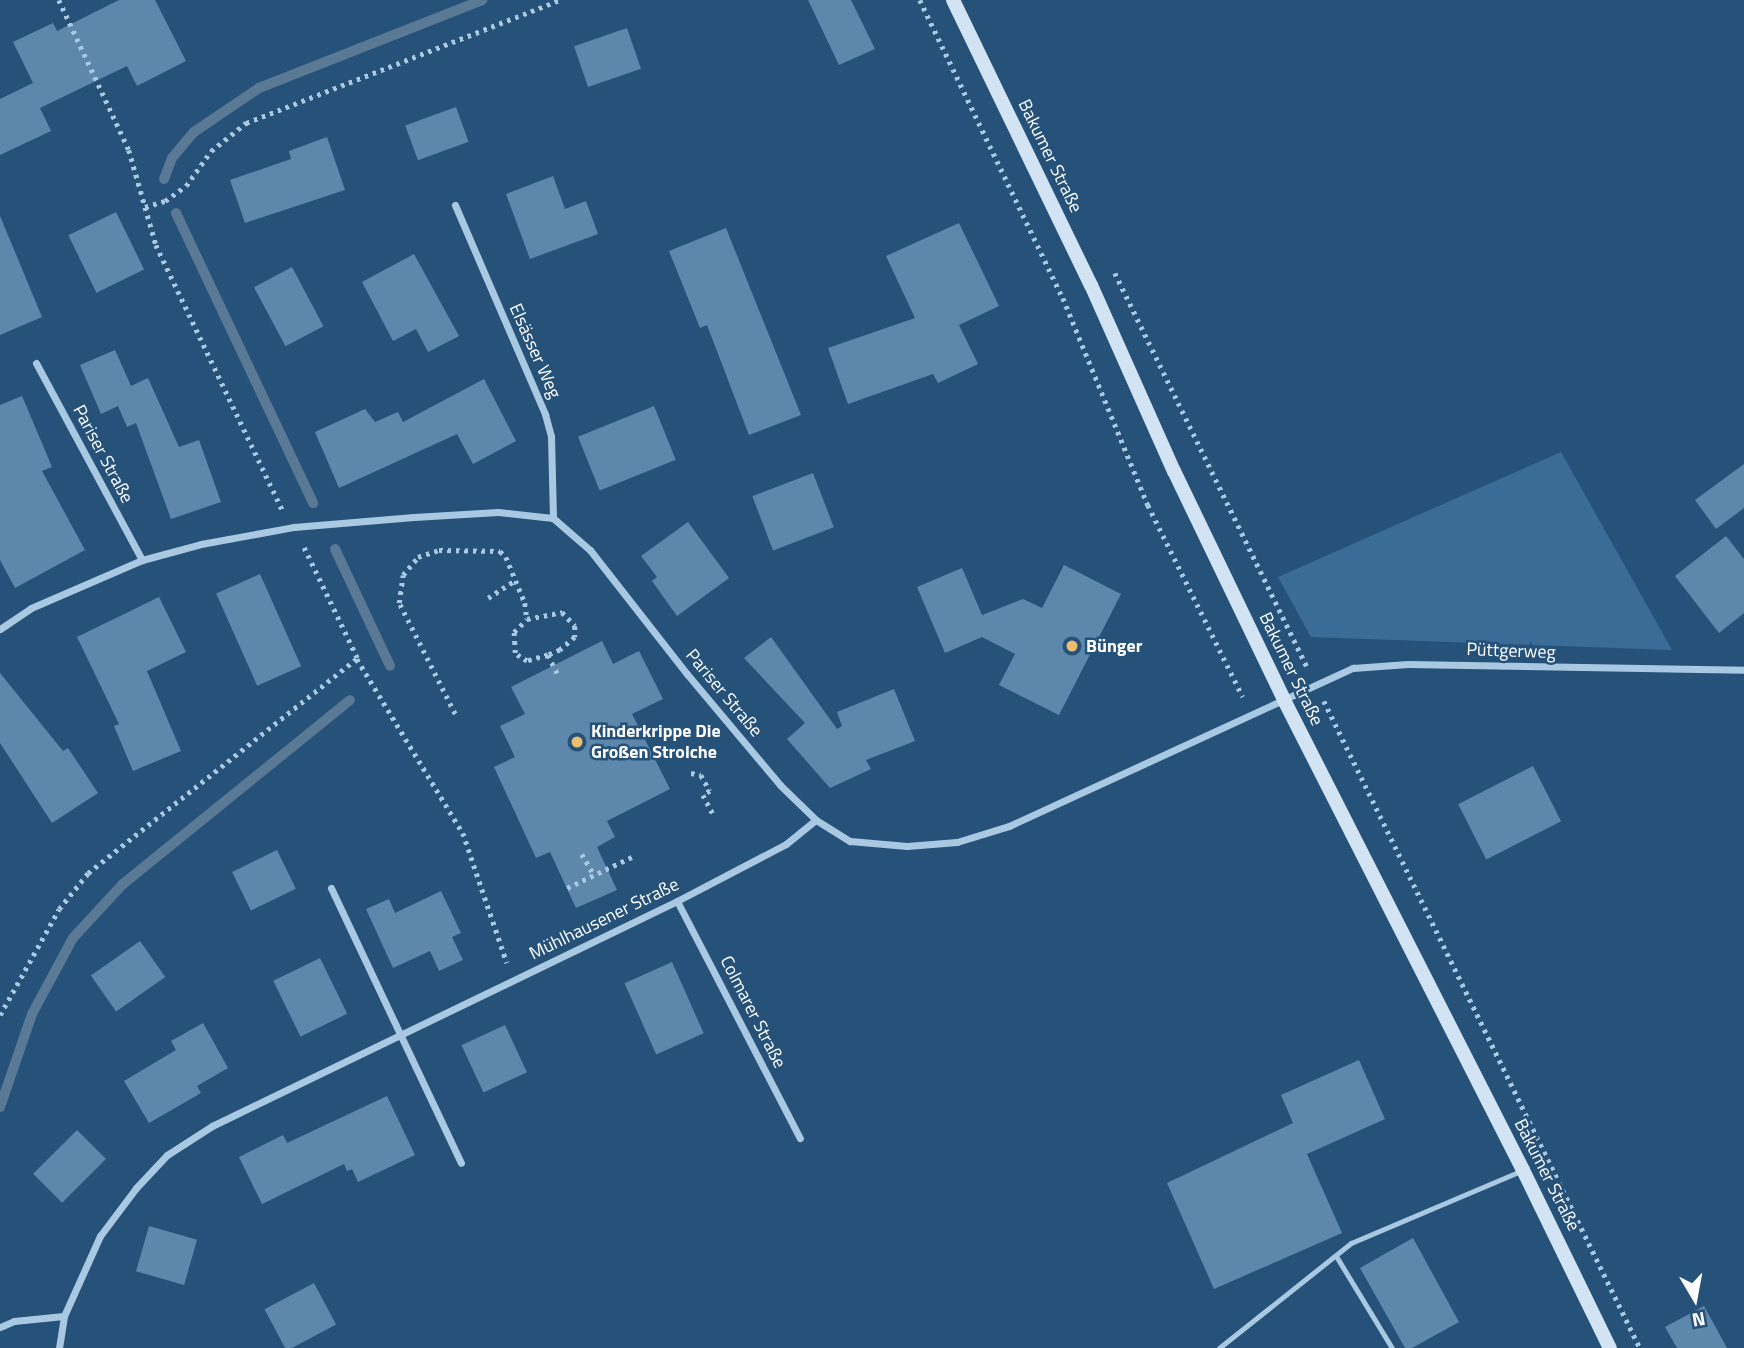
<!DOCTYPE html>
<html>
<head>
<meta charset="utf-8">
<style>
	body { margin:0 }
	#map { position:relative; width:1744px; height:1348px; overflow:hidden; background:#265279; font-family:"Titillium Web",sans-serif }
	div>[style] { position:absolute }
	.green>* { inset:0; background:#3a6c97 }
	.stream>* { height:10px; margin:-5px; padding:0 5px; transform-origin:5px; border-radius:5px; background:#597995 }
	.building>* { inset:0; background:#5e88ab; transform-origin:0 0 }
	.path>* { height:4.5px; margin-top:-2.25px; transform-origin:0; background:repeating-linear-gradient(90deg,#a9c9e3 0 3.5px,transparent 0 8.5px) }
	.lane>* { height:5px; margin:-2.5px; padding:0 2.5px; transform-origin:2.5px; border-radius:2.5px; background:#a9c9e3 }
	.street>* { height:7px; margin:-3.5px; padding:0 3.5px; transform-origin:3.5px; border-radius:3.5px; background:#a9c9e3 }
	.secondary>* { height:14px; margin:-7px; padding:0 7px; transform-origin:7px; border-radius:7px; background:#d2e3f4 }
	.dots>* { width:19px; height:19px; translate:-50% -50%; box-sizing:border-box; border:4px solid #265279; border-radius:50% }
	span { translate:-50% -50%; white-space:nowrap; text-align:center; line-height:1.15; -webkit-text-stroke:5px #265279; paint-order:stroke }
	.street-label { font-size:18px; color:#fff }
	.poi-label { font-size:18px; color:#fff; font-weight:700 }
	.left { translate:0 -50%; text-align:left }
	.north { position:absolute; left:1660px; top:1264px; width:70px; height:70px; -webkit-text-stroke:5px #265279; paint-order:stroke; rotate:170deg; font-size:19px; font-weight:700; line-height:28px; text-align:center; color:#fff }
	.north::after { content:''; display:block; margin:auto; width:24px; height:32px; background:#fff; clip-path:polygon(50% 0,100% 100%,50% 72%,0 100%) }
</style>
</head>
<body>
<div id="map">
	<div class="green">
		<i style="clip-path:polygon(1561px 452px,1672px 650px,1311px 637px,1278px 577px)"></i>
	</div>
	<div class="stream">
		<i style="left:164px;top:179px;width:22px;rotate:-69deg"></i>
		<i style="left:172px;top:158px;width:34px;rotate:-50deg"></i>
		<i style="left:194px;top:132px;width:78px;rotate:-34.1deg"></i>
		<i style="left:259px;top:88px;width:240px;rotate:-21.5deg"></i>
		<i style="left:176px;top:213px;width:321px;rotate:64.7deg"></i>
		<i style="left:335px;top:549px;width:129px;rotate:64.8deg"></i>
		<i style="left:0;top:1107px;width:98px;rotate:-71deg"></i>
		<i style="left:32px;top:1014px;width:86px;rotate:-61.7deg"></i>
		<i style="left:73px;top:938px;width:74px;rotate:-47.2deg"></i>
		<i style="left:123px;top:884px;width:292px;rotate:-39deg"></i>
	</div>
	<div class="building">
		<i style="clip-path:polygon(119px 0,155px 0,186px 61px,137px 86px,127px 66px,40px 108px,51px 131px,0 155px,0 99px,33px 83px,13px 42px,53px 23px,57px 31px)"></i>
		<i style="clip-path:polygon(808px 0,851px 0,875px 49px,839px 65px)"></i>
		<i style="left:627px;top:28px;width:43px;height:56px;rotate:71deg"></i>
		<i style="left:456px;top:107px;width:37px;height:54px;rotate:70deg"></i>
		<i style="clip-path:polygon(327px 137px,345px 190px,245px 223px,230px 180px,291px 159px,289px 151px)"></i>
		<i style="clip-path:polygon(553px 176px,565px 209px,586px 201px,598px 234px,530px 259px,506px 194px)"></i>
		<i style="left:116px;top:212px;width:64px;height:53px;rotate:64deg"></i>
		<i style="clip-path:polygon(0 216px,42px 317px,0 335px)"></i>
		<i style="clip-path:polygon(959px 223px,999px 306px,959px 325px,978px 364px,938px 383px,933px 374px,848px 404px,828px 348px,915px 318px,886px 256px)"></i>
		<i style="clip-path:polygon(726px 228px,801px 415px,749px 435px,707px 325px,700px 328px,669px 251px)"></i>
		<i style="clip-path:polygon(414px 254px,459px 336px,428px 352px,416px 329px,393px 341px,362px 282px)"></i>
		<i style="left:292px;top:267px;width:67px;height:43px;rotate:62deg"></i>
		<i style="clip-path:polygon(115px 350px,131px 386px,148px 378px,179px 447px,199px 440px,221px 502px,171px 519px,136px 423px,127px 427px,118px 406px,101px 414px,80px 365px)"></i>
		<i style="clip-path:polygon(484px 379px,516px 441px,473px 464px,457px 434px,339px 488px,315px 432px,365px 409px,375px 422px,398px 412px,403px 422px)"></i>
		<i style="clip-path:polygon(22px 396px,52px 467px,42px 471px,85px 550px,15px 588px,0 560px,0 405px)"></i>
		<i style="left:654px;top:406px;width:58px;height:82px;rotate:68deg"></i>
		<i style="clip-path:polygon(1744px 464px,1744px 508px,1716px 529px,1695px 500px)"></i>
		<i style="left:813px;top:473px;width:58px;height:65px;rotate:69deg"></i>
		<i style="clip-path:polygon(688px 522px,729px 578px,677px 616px,652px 581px,657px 577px,641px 556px)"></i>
		<i style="clip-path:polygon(1726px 536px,1744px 559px,1744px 613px,1719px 633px,1675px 576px)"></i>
		<i style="clip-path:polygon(1064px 565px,1121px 594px,1059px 715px,999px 685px,1015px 654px,982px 637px,945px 653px,917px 587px,962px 568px,982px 615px,1023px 599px,1042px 608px)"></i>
		<i style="left:260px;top:574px;width:101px;height:48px;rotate:66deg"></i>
		<i style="clip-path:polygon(159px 597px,186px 652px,147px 671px,181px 751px,133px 771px,114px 726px,119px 724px,77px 637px)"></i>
		<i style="clip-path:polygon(771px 637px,837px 729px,842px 726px,837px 712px,894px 689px,915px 741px,866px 760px,871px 769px,830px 788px,787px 739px,805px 723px,744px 658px)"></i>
		<i style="clip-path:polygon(602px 641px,613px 664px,639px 651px,663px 699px,632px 714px,670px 789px,607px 821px,615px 837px,597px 847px,617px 890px,576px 908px,550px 852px,536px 858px,494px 767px,515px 757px,500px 726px,525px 714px,511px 687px)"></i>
		<i style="clip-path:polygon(0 673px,63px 751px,68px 748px,98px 793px,52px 823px,0 743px)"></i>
		<i style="left:1533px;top:766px;width:62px;height:84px;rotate:63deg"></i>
		<i style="left:277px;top:850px;width:43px;height:50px;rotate:64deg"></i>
		<i style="clip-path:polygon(441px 891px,461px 933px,452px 937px,463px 960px,439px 971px,430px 951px,393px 968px,366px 909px,389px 899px,395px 913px)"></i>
		<i style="left:140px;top:941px;width:44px;height:60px;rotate:55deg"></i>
		<i style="left:320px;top:958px;width:62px;height:52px;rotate:64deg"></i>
		<i style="left:672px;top:962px;width:78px;height:52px;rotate:66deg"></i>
		<i style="clip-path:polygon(203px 1023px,228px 1068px,197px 1086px,201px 1093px,149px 1123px,124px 1081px,176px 1050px,171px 1041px)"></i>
		<i style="left:505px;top:1025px;width:52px;height:48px;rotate:65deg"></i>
		<i style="clip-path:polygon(1359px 1060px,1385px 1119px,1307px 1154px,1342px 1233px,1214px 1289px,1167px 1183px,1293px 1123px,1281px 1095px)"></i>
		<i style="clip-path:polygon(387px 1096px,415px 1155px,358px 1182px,352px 1169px,347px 1171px,344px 1164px,262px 1204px,239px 1157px,283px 1135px,287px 1143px)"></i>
		<i style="left:77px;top:1130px;width:41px;height:62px;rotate:45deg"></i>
		<i style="left:149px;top:1226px;width:50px;height:47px;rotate:16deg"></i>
		<i style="clip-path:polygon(1413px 1238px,1459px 1322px,1412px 1348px,1405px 1348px,1360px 1268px)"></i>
		<i style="left:314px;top:1283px;width:47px;height:56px;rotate:62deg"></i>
		<i style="clip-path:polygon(1704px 1306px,1727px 1348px,1677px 1348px,1665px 1327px)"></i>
	</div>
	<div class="path">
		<i style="left:59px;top:0;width:166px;rotate:65deg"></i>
		<i style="left:129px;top:150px;width:99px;rotate:74.1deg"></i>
		<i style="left:156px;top:245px;width:295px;rotate:64.5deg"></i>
		<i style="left:920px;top:0;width:331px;rotate:64.4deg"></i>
		<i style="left:1063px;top:298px;width:224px;rotate:67.7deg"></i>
		<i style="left:1148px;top:505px;width:214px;rotate:63.7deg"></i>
		<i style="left:145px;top:207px;width:21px;rotate:-17deg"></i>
		<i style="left:165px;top:201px;width:26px;rotate:-36deg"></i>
		<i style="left:186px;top:186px;width:43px;rotate:-54.5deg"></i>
		<i style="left:211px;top:151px;width:45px;rotate:-38.7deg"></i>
		<i style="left:246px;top:123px;width:337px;rotate:-21.4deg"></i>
		<i style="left:1115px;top:273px;width:440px;rotate:64deg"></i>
		<i style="left:488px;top:598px;width:31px;rotate:-33deg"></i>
		<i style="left:548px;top:655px;width:22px;rotate:164deg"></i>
		<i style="left:527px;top:661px;width:8px;rotate:-150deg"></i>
		<i style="left:520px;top:657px;width:6px;rotate:-141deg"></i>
		<i style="left:515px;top:653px;width:21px;rotate:-93deg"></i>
		<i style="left:514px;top:632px;width:18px;rotate:-45deg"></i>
		<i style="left:527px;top:619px;width:36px;rotate:-11deg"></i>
		<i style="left:562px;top:612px;width:19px;rotate:47deg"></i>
		<i style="left:575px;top:626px;width:11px;rotate:90deg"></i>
		<i style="left:575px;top:637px;width:20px;rotate:139deg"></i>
		<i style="left:560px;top:650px;width:13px;rotate:157deg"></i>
		<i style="left:548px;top:655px;width:22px;rotate:63deg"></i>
		<i style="left:357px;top:659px;width:204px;rotate:58.7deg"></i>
		<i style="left:463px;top:833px;width:137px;rotate:71.3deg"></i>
		<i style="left:1324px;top:701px;width:720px;rotate:63.97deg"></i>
		<i style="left:455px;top:714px;width:124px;rotate:-116.8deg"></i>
		<i style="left:399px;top:603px;width:28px;rotate:-82deg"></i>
		<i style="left:403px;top:575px;width:23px;rotate:-50deg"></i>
		<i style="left:418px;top:557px;width:22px;rotate:-18deg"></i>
		<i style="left:439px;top:550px;width:61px;rotate:0.9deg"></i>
		<i style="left:500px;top:551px;width:8px;rotate:45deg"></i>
		<i style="left:506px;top:557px;width:50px;rotate:67.6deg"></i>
		<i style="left:525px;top:603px;width:16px;rotate:83deg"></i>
		<i style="left:691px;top:773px;width:10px;rotate:11deg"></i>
		<i style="left:701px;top:775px;width:18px;rotate:61deg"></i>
		<i style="left:710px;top:791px;width:8px;rotate:150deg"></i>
		<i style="left:703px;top:795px;width:24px;rotate:62deg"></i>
		<i style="left:582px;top:854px;width:24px;rotate:60deg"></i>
		<i style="left:567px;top:888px;width:74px;rotate:-25.5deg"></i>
		<i style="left:0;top:1015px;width:121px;rotate:-60.9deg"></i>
		<i style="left:59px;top:909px;width:46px;rotate:-51.1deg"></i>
		<i style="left:88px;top:873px;width:344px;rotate:-38.6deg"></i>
		<i style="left:357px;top:658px;width:124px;rotate:-115.7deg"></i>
	</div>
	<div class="lane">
		<i style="left:1336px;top:1256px;width:108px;rotate:58.7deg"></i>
		<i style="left:1219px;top:1348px;width:169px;rotate:-38.5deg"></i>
		<i style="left:1351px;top:1243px;width:185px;rotate:-23deg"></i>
	</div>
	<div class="street">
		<i style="left:455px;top:205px;width:228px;rotate:66.7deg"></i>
		<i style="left:545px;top:414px;width:23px;rotate:75deg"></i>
		<i style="left:551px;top:436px;width:82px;rotate:88.6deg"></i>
		<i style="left:36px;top:363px;width:224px;rotate:61.7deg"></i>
		<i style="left:0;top:629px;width:37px;rotate:-34deg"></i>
		<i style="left:31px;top:608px;width:121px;rotate:-23.4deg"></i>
		<i style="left:142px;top:560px;width:61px;rotate:-15.2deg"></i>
		<i style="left:201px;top:544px;width:95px;rotate:-10.4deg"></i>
		<i style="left:294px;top:527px;width:120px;rotate:-4.8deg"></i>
		<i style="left:414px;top:517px;width:84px;rotate:-3.4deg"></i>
		<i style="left:498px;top:512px;width:55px;rotate:6.2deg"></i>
		<i style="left:553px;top:518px;width:49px;rotate:40.9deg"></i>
		<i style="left:590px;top:550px;width:157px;rotate:52deg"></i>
		<i style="left:687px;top:674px;width:145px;rotate:50deg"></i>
		<i style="left:780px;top:785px;width:50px;rotate:44.2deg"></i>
		<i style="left:816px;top:820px;width:40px;rotate:32deg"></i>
		<i style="left:850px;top:841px;width:57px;rotate:5deg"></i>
		<i style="left:907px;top:846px;width:50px;rotate:-4.6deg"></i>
		<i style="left:957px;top:842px;width:54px;rotate:-17.1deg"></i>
		<i style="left:1009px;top:826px;width:379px;rotate:-24.7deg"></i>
		<i style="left:1353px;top:668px;width:55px;rotate:-4.2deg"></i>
		<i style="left:1408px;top:664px;width:336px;rotate:1deg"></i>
		<i style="left:331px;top:888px;width:304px;rotate:64.7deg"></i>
		<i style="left:677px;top:901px;width:267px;rotate:62.6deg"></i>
		<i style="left:0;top:1327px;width:15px;rotate:-23deg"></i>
		<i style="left:14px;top:1321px;width:50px;rotate:-5.7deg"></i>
		<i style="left:59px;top:1348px;width:32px;rotate:-81deg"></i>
		<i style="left:64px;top:1316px;width:88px;rotate:-65.8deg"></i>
		<i style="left:100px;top:1236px;width:60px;rotate:-53.1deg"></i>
		<i style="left:136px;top:1188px;width:45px;rotate:-46.8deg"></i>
		<i style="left:167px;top:1155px;width:54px;rotate:-32.8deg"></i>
		<i style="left:212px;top:1126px;width:517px;rotate:-25.82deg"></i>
		<i style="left:677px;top:901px;width:123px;rotate:-27.6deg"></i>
		<i style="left:786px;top:844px;width:38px;rotate:-39deg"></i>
	</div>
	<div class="secondary">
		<i style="left:953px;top:0;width:317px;rotate:64.2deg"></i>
		<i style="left:1091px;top:285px;width:204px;rotate:66deg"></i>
		<i style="left:1174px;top:471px;width:254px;rotate:64.3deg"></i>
		<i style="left:1284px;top:700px;width:527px;rotate:63.05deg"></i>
		<i style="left:1523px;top:1170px;width:198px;rotate:64deg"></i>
	</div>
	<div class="dots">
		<i style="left:1072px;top:646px;background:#ecbc6f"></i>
		<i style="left:577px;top:742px;background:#ecbc6f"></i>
	</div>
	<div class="street-label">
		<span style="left:1050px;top:156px;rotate:64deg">Bakumer Straße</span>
		<span style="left:535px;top:351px;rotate:66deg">Elsässer Weg</span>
		<span style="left:103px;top:454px;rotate:62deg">Pariser Straße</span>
		<span style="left:1511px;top:651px;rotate:2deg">Püttgerweg</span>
		<span style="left:1291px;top:669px;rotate:64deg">Bakumer Straße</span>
		<span style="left:724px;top:693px;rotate:50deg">Pariser Straße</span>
		<span style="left:604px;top:919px;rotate:-26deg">Mühlhausener Straße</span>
		<span style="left:753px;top:1012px;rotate:63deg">Colmarer Straße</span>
		<span style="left:1547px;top:1175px;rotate:63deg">Bakumer Straße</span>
	</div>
	<div class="poi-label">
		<span class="left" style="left:1086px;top:646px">Bünger</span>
		<span class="left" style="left:591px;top:742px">Kinderkrippe Die<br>Großen Strolche</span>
	</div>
	<div class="north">N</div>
</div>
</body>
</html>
